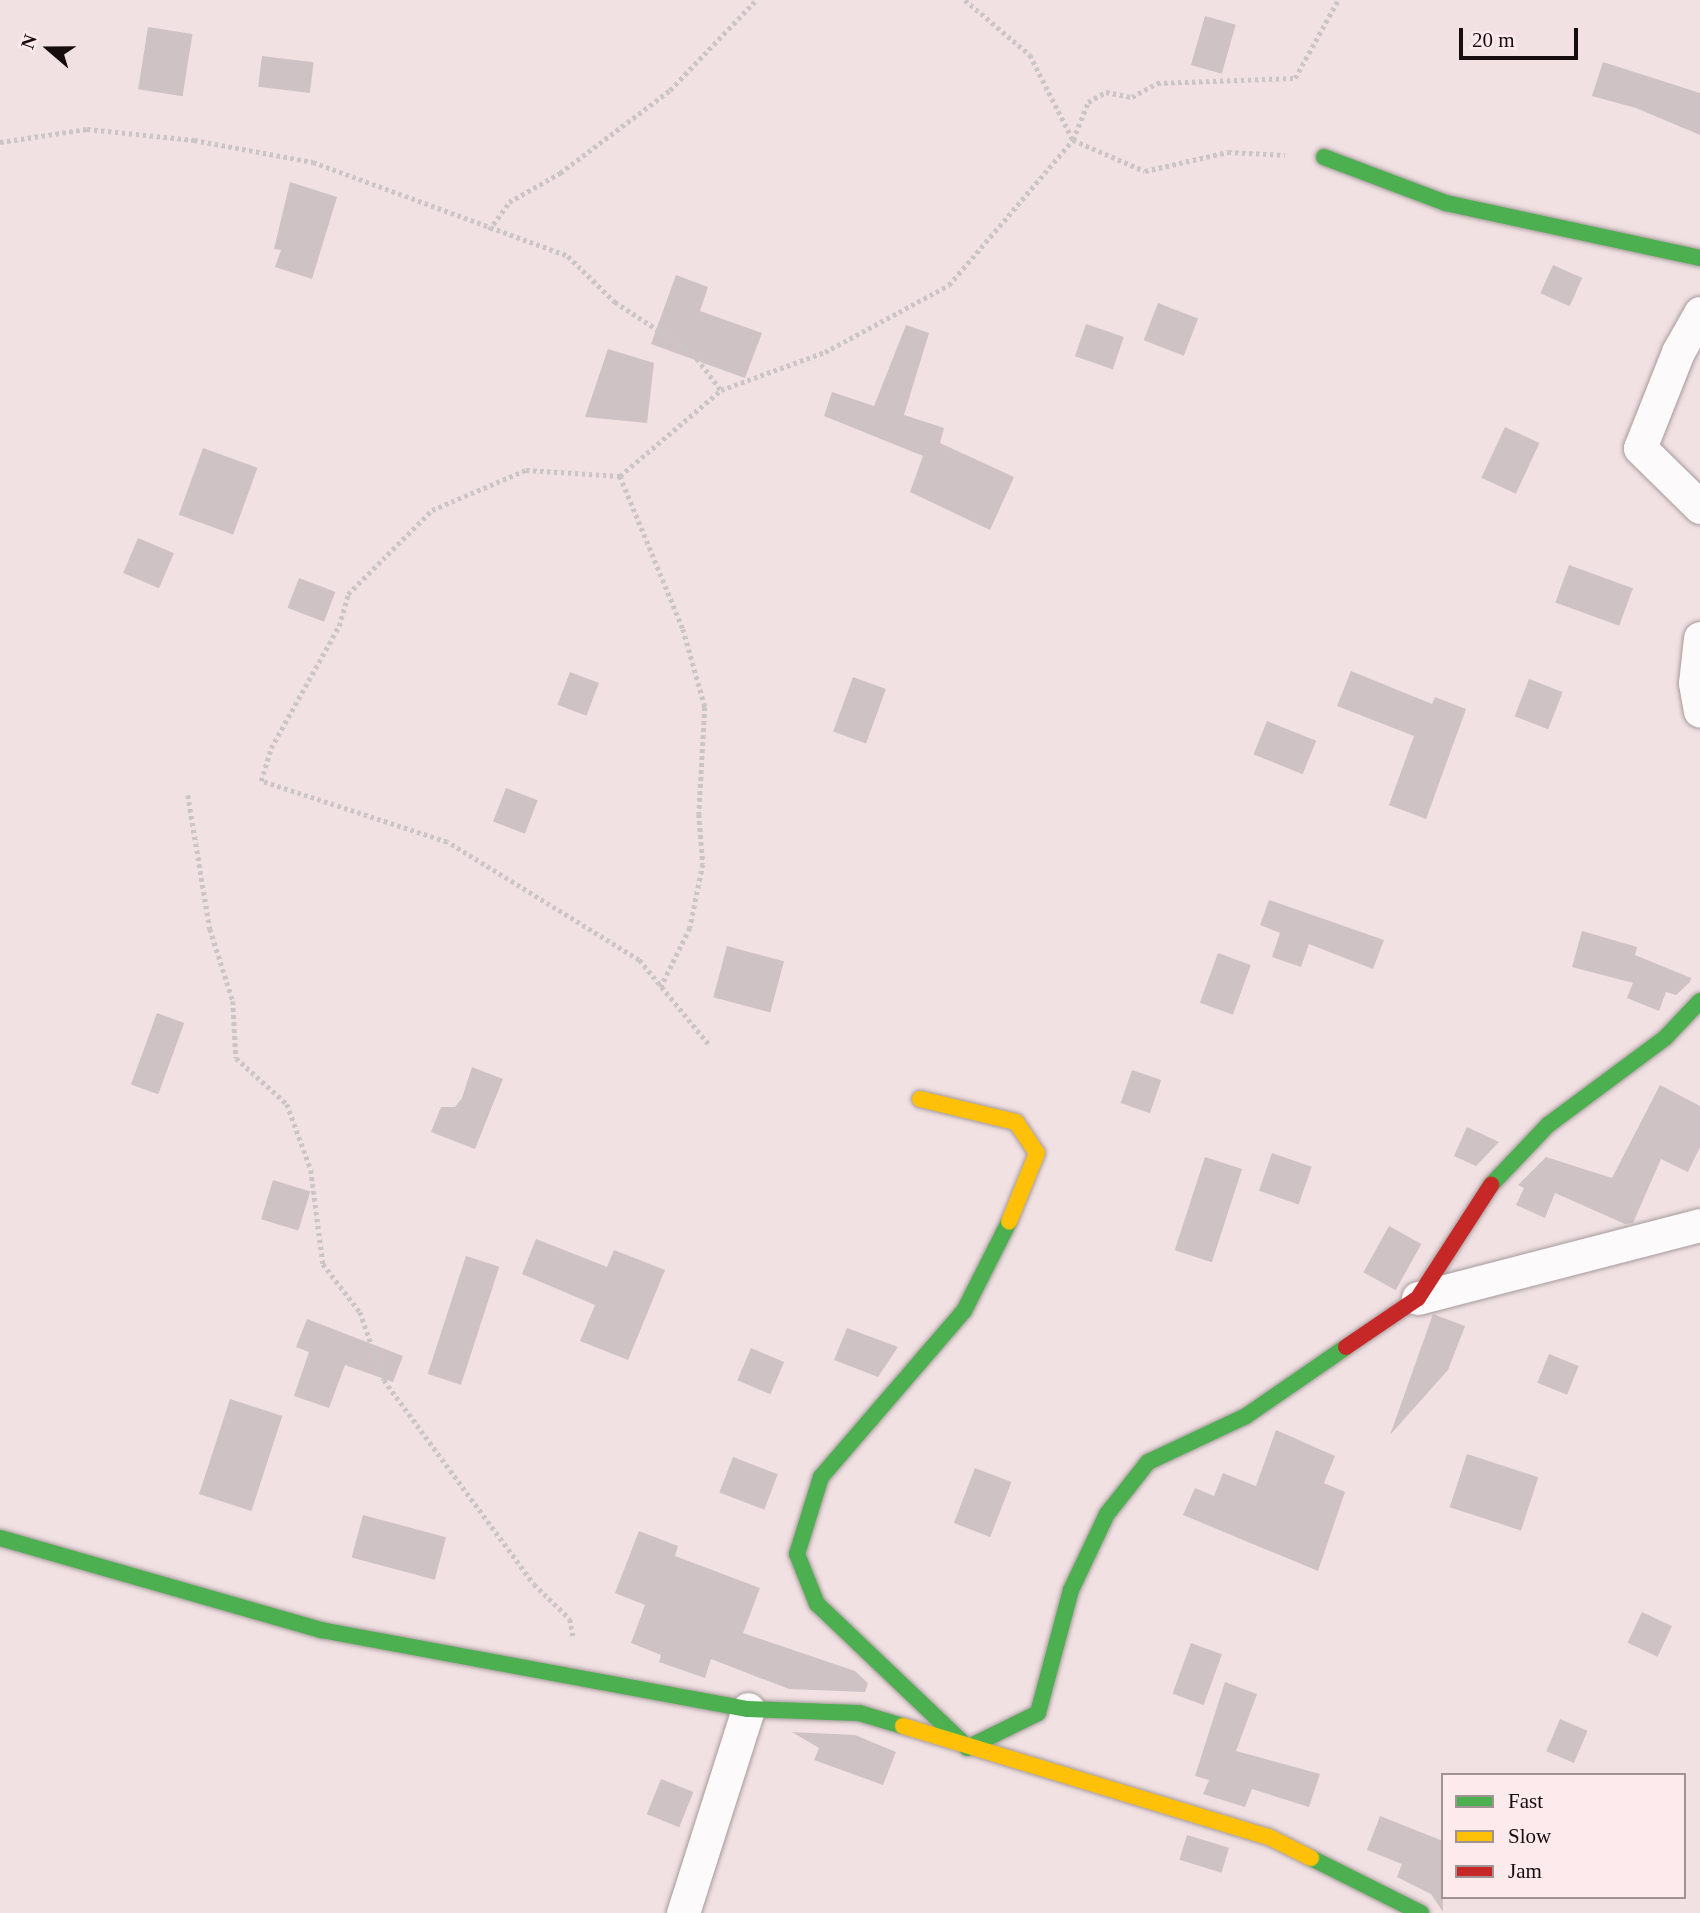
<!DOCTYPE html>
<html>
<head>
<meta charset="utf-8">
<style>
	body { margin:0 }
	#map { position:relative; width:1700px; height:1913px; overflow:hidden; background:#f1e1e3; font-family:Georgia,serif }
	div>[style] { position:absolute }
	.building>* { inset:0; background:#cfc2c4; transform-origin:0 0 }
	.path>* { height:4.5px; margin-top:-2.25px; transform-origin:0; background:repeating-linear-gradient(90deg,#cbc5c6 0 3.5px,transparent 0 7px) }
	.roads { filter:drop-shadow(0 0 2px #a69a9b) drop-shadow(0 0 2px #a69a9b) }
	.street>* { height:33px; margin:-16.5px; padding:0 16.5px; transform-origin:16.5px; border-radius:16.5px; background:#fdfafb }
	.fast>* { height:16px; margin:-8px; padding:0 8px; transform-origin:8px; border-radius:8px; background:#4caf50 }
	.slow>* { height:16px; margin:-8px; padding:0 8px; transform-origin:8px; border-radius:8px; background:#ffc107 }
	.jam>* { height:16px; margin:-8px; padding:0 8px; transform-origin:8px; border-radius:8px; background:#c62828 }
	span { translate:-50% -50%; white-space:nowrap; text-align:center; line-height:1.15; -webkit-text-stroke:6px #fdeaec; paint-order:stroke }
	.legend { position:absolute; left:1441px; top:1773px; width:245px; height:126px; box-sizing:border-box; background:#fdeaec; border:2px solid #a19293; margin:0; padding:9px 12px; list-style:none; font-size:21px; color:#170d0e }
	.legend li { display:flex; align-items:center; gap:14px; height:35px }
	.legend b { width:35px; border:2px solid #a19293 }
	.north { position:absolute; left:14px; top:14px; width:70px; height:70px; -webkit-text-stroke:5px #fdeaec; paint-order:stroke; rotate:290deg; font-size:19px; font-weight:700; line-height:28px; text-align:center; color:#170d0e }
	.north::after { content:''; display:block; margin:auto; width:24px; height:32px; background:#170d0e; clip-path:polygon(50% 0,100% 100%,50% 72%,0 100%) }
	.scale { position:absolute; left:1459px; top:28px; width:119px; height:32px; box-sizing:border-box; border:4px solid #170d0e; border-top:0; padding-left:9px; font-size:21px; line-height:24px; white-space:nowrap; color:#170d0e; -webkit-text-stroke:5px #fdeaec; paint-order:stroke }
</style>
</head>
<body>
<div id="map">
	<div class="building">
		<i style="left:1205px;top:16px;width:32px;height:51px;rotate:16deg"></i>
		<i style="left:148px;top:27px;width:45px;height:63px;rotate:9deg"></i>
		<i style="left:262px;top:56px;width:52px;height:31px;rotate:7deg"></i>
		<i style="clip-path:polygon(1603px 62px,1700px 93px,1700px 135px,1636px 108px,1592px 96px)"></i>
		<i style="clip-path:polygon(290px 182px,337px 197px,312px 279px,275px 267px,281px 250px,274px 249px)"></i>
		<i style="left:1553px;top:265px;width:32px;height:31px;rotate:24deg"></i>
		<i style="clip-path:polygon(676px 275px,708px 287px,700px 311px,762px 333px,745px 378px,651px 344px)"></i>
		<i style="left:1158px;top:303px;width:43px;height:40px;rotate:21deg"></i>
		<i style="left:1086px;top:324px;width:40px;height:34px;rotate:19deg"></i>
		<i style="clip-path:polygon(906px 325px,929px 333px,904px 415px,944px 428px,940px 443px,1014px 477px,990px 530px,910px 492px,923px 456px,824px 416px,832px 392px,874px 406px)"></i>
		<i style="clip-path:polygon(608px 349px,654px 363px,647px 423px,585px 417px)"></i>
		<i style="left:1505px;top:427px;width:38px;height:56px;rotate:25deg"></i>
		<i style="left:203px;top:448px;width:58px;height:71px;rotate:20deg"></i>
		<i style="left:138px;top:538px;width:39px;height:38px;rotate:23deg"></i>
		<i style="left:1569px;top:565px;width:68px;height:40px;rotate:20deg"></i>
		<i style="left:299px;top:578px;width:39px;height:32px;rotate:21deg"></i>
		<i style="clip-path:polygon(1351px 671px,1432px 704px,1435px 697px,1466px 709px,1426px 819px,1389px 805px,1414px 736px,1337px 706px)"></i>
		<i style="left:570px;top:672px;width:31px;height:35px;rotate:21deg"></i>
		<i style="left:853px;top:677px;width:35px;height:58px;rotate:20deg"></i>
		<i style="left:1529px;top:679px;width:36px;height:40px;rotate:21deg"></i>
		<i style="left:1267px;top:721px;width:53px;height:36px;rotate:22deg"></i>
		<i style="left:506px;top:788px;width:34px;height:36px;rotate:21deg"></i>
		<i style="clip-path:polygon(1269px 900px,1384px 940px,1373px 969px,1309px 944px,1301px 967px,1272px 957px,1280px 933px,1260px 925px)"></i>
		<i style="clip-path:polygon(1582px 931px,1637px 947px,1635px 955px,1691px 978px,1690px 982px,1676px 995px,1666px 992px,1659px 1011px,1627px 998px,1633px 983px,1572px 967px)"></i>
		<i style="left:727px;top:946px;width:59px;height:53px;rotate:15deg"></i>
		<i style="left:1218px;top:953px;width:35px;height:53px;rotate:20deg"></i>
		<i style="left:157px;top:1013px;width:29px;height:76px;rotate:20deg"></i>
		<i style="clip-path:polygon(472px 1067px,503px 1079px,475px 1149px,431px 1132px,441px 1107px,455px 1107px,462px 1098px)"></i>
		<i style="left:1132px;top:1070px;width:31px;height:35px;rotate:19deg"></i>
		<i style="clip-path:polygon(1660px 1085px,1700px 1106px,1700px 1147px,1688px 1172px,1661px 1159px,1633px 1223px,1625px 1224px,1555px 1193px,1545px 1218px,1516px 1205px,1524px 1188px,1518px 1185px,1546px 1157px,1612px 1178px)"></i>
		<i style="clip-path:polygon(1467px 1127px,1499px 1142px,1476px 1166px,1454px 1156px)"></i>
		<i style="left:1272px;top:1153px;width:42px;height:40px;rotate:19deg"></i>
		<i style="left:1205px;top:1157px;width:39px;height:98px;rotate:18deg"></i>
		<i style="left:273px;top:1180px;width:39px;height:41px;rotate:17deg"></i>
		<i style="left:1389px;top:1226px;width:37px;height:53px;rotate:29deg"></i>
		<i style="clip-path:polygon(536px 1239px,607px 1267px,614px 1250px,665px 1270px,628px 1360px,580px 1341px,595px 1305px,522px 1274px)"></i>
		<i style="left:466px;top:1256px;width:35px;height:124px;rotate:18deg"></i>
		<i style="clip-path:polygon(1433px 1314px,1465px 1326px,1448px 1370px,1390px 1435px)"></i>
		<i style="clip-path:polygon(307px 1319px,403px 1356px,393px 1382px,345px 1365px,329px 1408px,294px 1396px,309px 1352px,296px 1347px)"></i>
		<i style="clip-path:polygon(847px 1328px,898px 1347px,878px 1377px,834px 1360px)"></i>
		<i style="left:751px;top:1348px;width:36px;height:35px;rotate:23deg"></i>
		<i style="left:1549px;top:1354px;width:32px;height:31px;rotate:22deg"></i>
		<i style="left:230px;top:1399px;width:55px;height:100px;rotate:18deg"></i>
		<i style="clip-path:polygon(1276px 1430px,1335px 1456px,1324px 1483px,1345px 1492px,1318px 1571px,1183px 1515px,1195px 1488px,1214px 1496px,1223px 1473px,1256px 1486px)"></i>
		<i style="left:1467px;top:1454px;width:75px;height:56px;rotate:18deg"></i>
		<i style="left:733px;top:1457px;width:48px;height:38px;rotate:21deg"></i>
		<i style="left:975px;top:1468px;width:39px;height:59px;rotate:21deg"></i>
		<i style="left:363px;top:1515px;width:86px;height:44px;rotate:15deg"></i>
		<i style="clip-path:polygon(639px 1531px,678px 1546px,675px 1556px,760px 1588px,743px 1633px,855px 1671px,868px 1683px,865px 1692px,789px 1689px,711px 1659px,705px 1678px,659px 1662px,661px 1655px,631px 1643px,645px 1605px,615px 1593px)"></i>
		<i style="left:1642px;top:1612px;width:33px;height:34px;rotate:25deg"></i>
		<i style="left:1191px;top:1643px;width:33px;height:54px;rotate:20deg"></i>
		<i style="clip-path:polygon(1225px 1682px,1257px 1694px,1236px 1751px,1320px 1774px,1309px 1807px,1252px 1789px,1245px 1807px,1203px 1794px,1209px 1780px,1195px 1776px)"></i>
		<i style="left:1560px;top:1719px;width:30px;height:35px;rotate:23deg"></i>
		<i style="clip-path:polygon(792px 1732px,855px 1735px,896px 1752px,883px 1785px,814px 1760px,819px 1748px)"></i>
		<i style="left:661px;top:1779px;width:35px;height:38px;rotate:22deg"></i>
		<i style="clip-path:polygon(1380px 1816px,1443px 1841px,1443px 1912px,1431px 1894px,1397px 1877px,1402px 1864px,1367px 1850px)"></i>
		<i style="left:1187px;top:1835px;width:44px;height:26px;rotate:17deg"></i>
	</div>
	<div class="path">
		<i style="left:965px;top:0;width:85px;rotate:40.2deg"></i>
		<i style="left:1030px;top:55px;width:95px;rotate:63.2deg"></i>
		<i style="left:1073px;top:140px;width:41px;rotate:-68.5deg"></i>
		<i style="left:1088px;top:102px;width:21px;rotate:-29deg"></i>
		<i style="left:1106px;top:92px;width:26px;rotate:11deg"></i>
		<i style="left:1132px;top:97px;width:29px;rotate:-29deg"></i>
		<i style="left:1157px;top:83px;width:138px;rotate:-2.1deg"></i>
		<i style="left:1295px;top:78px;width:89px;rotate:-61.1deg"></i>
		<i style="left:0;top:142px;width:88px;rotate:-8.5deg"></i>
		<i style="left:87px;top:129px;width:108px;rotate:5.9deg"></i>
		<i style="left:194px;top:140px;width:121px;rotate:10.5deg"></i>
		<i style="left:313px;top:162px;width:272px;rotate:20.2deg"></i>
		<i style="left:568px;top:256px;width:66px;rotate:44.4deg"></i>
		<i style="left:615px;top:302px;width:93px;rotate:33.2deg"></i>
		<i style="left:693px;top:353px;width:46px;rotate:52.9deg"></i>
		<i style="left:721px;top:390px;width:111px;rotate:-20.1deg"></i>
		<i style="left:825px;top:352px;width:141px;rotate:-28.4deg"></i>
		<i style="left:949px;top:285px;width:191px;rotate:-49.5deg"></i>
		<i style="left:1073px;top:140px;width:78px;rotate:23.3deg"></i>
		<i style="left:1145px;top:171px;width:85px;rotate:-12.9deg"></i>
		<i style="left:1228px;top:152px;width:57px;rotate:3deg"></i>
		<i style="left:489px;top:230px;width:34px;rotate:-54deg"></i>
		<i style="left:509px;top:202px;width:59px;rotate:-29.6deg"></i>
		<i style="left:560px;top:173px;width:138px;rotate:-37deg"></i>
		<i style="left:670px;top:90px;width:124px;rotate:-46.3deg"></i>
		<i style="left:620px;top:476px;width:165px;rotate:67.6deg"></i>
		<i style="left:683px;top:629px;width:81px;rotate:74.2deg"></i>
		<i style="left:705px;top:707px;width:107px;rotate:93.2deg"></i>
		<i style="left:699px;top:814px;width:50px;rotate:85.4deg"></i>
		<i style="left:703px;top:864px;width:65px;rotate:101.5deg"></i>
		<i style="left:690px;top:928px;width:66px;rotate:116.2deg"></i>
		<i style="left:188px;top:795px;width:136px;rotate:80.7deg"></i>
		<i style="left:210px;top:929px;width:76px;rotate:72.3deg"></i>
		<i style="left:233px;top:1001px;width:57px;rotate:87deg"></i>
		<i style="left:236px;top:1058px;width:69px;rotate:42deg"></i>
		<i style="left:287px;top:1104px;width:70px;rotate:70deg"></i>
		<i style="left:311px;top:1170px;width:95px;rotate:82.7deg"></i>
		<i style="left:323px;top:1264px;width:61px;rotate:52.4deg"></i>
		<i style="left:360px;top:1312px;width:72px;rotate:70.6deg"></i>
		<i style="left:384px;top:1380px;width:253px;rotate:53.7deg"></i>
		<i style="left:534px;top:1584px;width:50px;rotate:44.2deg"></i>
		<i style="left:570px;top:1619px;width:17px;rotate:80deg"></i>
		<i style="left:708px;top:1044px;width:109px;rotate:-129.4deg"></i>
		<i style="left:639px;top:960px;width:225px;rotate:-148.4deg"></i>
		<i style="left:447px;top:842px;width:196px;rotate:-161.8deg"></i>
		<i style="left:261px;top:781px;width:34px;rotate:-73deg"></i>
		<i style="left:271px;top:748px;width:140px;rotate:-60.9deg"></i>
		<i style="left:339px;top:626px;width:33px;rotate:-74deg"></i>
		<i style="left:348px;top:594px;width:119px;rotate:-45deg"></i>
		<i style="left:432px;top:510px;width:102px;rotate:-23.1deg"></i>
		<i style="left:526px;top:470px;width:94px;rotate:3.7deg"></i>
		<i style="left:620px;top:476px;width:133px;rotate:-40.4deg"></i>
	</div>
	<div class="roads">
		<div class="street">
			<i style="left:1700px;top:313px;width:45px;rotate:119.4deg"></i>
			<i style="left:1678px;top:352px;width:103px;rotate:111.6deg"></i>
			<i style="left:1640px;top:448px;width:84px;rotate:44.5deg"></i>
			<i style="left:1700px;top:638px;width:45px;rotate:96.3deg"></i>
			<i style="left:1695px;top:683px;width:28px;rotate:80deg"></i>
			<i style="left:1418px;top:1298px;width:291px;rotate:-14.5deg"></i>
			<i style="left:683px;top:1913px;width:214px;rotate:-72.3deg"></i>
		</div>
		<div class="fast">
			<i style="left:1324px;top:157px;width:130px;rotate:20.7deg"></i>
			<i style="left:1446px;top:203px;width:260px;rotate:12.2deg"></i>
			<i style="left:1491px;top:1185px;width:83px;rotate:-46.5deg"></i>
			<i style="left:1548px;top:1125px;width:146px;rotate:-36.6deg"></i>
			<i style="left:1665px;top:1038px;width:51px;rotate:-46.6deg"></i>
			<i style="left:0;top:1538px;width:334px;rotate:16deg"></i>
			<i style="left:321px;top:1630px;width:434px;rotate:10.5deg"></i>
			<i style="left:748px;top:1709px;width:111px;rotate:2.1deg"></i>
			<i style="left:859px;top:1713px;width:46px;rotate:16.5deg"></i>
			<i style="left:961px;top:1741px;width:199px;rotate:-136.4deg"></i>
			<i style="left:817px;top:1604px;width:54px;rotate:-111.8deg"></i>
			<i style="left:797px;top:1554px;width:81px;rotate:-72.7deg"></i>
			<i style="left:821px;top:1477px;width:219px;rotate:-49.3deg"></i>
			<i style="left:964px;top:1311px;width:100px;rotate:-63.2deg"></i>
			<i style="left:967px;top:1748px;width:79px;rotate:-26.2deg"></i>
			<i style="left:1038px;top:1713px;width:127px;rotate:-75deg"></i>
			<i style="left:1071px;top:1590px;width:84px;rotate:-64.7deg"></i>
			<i style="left:1107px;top:1514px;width:66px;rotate:-51.7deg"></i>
			<i style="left:1148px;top:1462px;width:108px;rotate:-25.1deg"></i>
			<i style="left:1246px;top:1416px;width:121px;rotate:-34.6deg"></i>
			<i style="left:1311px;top:1858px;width:123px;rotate:26.6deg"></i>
		</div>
		<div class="slow">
			<i style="left:920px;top:1099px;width:99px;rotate:13.5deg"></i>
			<i style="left:1016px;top:1122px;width:37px;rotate:56deg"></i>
			<i style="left:1037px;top:1153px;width:74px;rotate:112.1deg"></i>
			<i style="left:903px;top:1726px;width:382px;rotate:16.9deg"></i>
			<i style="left:1269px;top:1837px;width:47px;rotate:26.6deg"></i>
		</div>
		<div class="jam">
			<i style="left:1346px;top:1347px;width:87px;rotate:-34.2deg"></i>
			<i style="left:1418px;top:1298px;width:135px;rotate:-57.1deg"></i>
		</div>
	</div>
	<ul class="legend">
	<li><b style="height:9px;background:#4caf50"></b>Fast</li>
	<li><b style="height:9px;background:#ffc107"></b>Slow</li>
	<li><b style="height:9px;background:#c62828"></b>Jam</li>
	</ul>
	<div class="north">N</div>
	<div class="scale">20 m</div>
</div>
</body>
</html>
